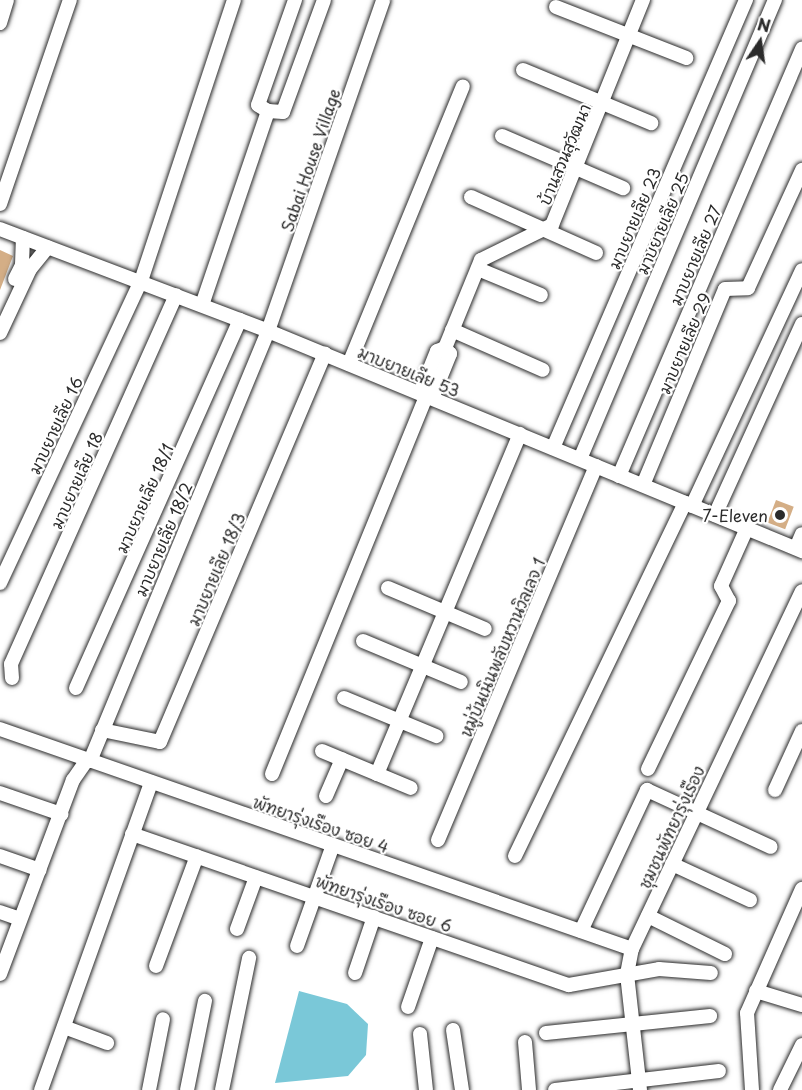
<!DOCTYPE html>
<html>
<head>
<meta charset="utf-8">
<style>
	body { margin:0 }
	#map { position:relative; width:802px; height:1090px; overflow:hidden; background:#fff; font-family:"Playpen Sans","Playpen Sans Thai",sans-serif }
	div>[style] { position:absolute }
	.water>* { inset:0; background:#7ac8d8 }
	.building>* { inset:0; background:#d4ae86; transform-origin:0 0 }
	.roads { filter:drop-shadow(0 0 2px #2b2b2b) drop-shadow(0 0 2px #2b2b2b) }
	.minor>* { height:14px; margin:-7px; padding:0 7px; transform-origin:7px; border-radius:7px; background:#fff }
	.dots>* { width:16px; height:16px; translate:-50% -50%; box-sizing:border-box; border:3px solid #fff; border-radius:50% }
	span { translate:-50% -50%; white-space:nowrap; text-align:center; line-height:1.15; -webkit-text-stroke:4.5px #fff; paint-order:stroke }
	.street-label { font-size:16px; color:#2b2b2b }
	.poi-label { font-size:16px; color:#2b2b2b }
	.right { translate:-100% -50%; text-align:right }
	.north { position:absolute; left:730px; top:12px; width:60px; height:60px; -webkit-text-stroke:4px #fff; paint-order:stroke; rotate:13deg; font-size:16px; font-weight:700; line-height:24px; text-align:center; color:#2b2b2b }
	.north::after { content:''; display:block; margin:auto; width:21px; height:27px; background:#2b2b2b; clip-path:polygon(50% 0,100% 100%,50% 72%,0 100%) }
</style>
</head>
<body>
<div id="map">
	<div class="water">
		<i style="clip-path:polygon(299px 991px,347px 1004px,368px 1024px,366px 1055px,348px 1076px,275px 1083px)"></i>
	</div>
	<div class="building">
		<i style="clip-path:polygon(0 250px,13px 256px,0 290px)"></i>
		<i style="left:776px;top:500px;width:19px;height:24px;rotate:21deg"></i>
	</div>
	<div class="roads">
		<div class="minor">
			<i style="left:295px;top:0;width:111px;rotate:109.4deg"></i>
			<i style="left:258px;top:105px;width:12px;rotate:31deg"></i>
			<i style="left:268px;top:111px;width:15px;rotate:4deg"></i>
			<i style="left:283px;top:112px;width:119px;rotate:-69.9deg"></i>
			<i style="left:556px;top:7px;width:140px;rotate:21.4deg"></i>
			<i style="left:0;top:23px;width:24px;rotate:-73deg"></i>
			<i style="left:523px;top:70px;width:139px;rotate:22.5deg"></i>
			<i style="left:502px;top:136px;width:132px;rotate:23.3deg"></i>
			<i style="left:471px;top:197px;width:137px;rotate:24.1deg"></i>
			<i style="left:0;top:204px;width:216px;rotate:-71.1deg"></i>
			<i style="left:0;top:229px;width:287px;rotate:20.8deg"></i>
			<i style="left:268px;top:331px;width:578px;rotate:22.39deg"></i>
			<i style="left:478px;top:269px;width:68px;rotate:22.4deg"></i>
			<i style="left:15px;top:279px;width:16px;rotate:-63deg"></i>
			<i style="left:22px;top:265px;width:27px;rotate:-88deg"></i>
			<i style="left:202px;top:305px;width:205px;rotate:-71.2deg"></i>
			<i style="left:452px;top:330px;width:99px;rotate:23.7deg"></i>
			<i style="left:0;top:333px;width:71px;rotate:-64.9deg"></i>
			<i style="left:30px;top:269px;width:28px;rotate:-51deg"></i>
			<i style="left:349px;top:364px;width:300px;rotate:-67.7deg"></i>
			<i style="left:420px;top:393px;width:45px;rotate:-68deg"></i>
			<i style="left:437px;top:351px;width:9px;rotate:-21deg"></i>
			<i style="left:445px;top:348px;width:95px;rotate:-67.8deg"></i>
			<i style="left:481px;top:260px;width:79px;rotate:-26.2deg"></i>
			<i style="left:552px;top:225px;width:243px;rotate:-68deg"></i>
			<i style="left:432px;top:398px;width:48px;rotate:-67.8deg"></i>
			<i style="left:450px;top:354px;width:8px;rotate:-130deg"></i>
			<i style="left:553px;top:448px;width:488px;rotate:-66.7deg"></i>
			<i style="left:580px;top:459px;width:499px;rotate:-67deg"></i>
			<i style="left:619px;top:476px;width:465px;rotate:-66.8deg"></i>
			<i style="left:643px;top:485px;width:212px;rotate:-67.3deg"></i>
			<i style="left:725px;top:289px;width:23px;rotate:-2deg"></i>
			<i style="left:748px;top:288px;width:130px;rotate:-65.4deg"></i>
			<i style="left:692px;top:506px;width:260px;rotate:-65deg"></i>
			<i style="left:715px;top:515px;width:210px;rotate:-65.5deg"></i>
			<i style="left:796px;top:548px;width:15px;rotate:-67deg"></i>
			<i style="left:0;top:583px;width:333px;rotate:-65deg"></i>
			<i style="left:141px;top:281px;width:296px;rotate:-71.7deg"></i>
			<i style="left:388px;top:588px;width:105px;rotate:22.9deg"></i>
			<i style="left:363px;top:641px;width:106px;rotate:22.7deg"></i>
			<i style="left:12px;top:678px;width:14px;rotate:-94deg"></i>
			<i style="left:11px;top:664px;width:404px;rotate:-65.9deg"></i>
			<i style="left:76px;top:688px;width:403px;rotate:-66deg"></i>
			<i style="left:344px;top:698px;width:100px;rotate:22.4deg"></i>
			<i style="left:0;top:729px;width:669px;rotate:19.19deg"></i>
			<i style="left:102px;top:730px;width:59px;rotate:11.7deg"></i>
			<i style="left:160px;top:742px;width:422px;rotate:-67deg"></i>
			<i style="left:322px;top:751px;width:96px;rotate:22.6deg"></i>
			<i style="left:90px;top:761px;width:465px;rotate:-67.5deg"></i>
			<i style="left:268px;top:331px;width:350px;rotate:-70.8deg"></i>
			<i style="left:648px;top:769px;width:187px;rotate:-64.3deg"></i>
			<i style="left:729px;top:601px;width:17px;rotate:-118deg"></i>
			<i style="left:721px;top:586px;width:64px;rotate:-65.9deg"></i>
			<i style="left:272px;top:774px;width:408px;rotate:-67.8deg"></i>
			<i style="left:377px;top:774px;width:369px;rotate:-67.2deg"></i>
			<i style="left:775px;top:790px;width:65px;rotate:-65.4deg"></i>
			<i style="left:0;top:793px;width:65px;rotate:19deg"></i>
			<i style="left:326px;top:796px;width:40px;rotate:-66.6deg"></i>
			<i style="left:132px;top:834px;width:462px;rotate:19.1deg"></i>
			<i style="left:569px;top:985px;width:91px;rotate:-10.1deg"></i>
			<i style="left:659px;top:969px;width:52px;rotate:4.4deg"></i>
			<i style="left:438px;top:840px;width:406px;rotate:-67.1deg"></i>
			<i style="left:0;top:856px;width:42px;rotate:19.3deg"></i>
			<i style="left:515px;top:856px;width:392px;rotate:-64.3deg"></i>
			<i style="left:672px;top:864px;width:86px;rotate:24.8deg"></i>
			<i style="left:0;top:912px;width:21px;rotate:19deg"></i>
			<i style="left:648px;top:916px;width:86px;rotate:26.3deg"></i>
			<i style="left:237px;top:929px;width:55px;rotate:-69.9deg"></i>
			<i style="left:581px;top:931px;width:156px;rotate:-64.9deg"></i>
			<i style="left:647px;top:790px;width:136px;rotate:24.7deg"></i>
			<i style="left:297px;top:946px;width:107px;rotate:-70.4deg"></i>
			<i style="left:156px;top:966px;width:117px;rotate:-69.6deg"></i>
			<i style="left:355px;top:973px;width:59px;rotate:-71.3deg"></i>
			<i style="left:0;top:974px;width:207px;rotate:-69.4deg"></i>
			<i style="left:73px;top:780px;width:24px;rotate:-55deg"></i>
			<i style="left:756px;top:991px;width:48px;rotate:16.9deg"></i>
			<i style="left:408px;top:1007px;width:73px;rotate:-70.8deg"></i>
			<i style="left:64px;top:1027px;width:46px;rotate:20.4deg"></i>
			<i style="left:453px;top:1030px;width:61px;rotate:81.5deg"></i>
			<i style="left:546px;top:1033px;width:165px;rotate:-5.9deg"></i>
			<i style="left:420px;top:1034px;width:56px;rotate:83.9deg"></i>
			<i style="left:525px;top:1042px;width:48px;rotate:85.2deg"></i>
			<i style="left:41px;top:1090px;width:327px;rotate:-70.3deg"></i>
			<i style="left:149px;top:1090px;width:72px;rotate:-78.8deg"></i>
			<i style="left:187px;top:1090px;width:91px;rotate:-78.6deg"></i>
			<i style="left:222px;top:1090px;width:135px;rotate:-78.4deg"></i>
			<i style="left:555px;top:1090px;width:165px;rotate:-6.6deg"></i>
			<i style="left:640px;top:1090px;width:117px;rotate:-96.4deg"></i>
			<i style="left:627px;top:974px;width:25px;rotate:-79deg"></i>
			<i style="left:632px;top:949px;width:396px;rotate:-64.6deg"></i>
			<i style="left:752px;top:1090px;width:77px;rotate:-93.7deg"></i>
			<i style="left:747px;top:1013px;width:136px;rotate:-66.1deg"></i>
			<i style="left:780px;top:1090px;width:50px;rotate:-63.9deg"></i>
		</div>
	</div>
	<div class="dots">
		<i style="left:780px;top:515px;background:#2b2b2b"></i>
	</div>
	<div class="street-label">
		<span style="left:564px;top:154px;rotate:-67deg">บ้านสวนสุวัฒนา</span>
		<span style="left:310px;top:160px;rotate:-71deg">Sabai House Village</span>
		<span style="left:634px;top:218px;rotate:-67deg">มาบยายเลีย 23</span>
		<span style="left:662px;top:223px;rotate:-67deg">มาบยายเลีย 25</span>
		<span style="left:695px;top:255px;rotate:-67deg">มาบยายเลีย 27</span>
		<span style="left:684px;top:343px;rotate:-67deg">มาบยายเลีย 29</span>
		<span style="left:409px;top:371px;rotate:22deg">มาบยายเลีย 53</span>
		<span style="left:55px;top:425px;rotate:-65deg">มาบยายเลีย 16</span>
		<span style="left:76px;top:480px;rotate:-66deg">มาบยายเลีย 18</span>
		<span style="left:144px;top:498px;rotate:-66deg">มาบยายเลีย 18/1</span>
		<span style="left:163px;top:539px;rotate:-67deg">มาบยายเลีย 18/2</span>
		<span style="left:216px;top:569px;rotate:-67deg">มาบยายเลีย 18/3</span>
		<span style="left:502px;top:647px;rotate:-67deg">หมู่บ้นเนินพลับหวานวิลเลจ 1</span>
		<span style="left:321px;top:824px;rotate:19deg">พัทยารุ่งเรือง ซอย 4</span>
		<span style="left:671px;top:827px;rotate:-65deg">ชุมชนพัทยารุ่งเรือง</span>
		<span style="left:384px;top:903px;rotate:19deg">พัทยารุ่งเรือง ซอย 6</span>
	</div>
	<div class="poi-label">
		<span class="right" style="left:768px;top:515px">7-Eleven</span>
	</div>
	<div class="north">N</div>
</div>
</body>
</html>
